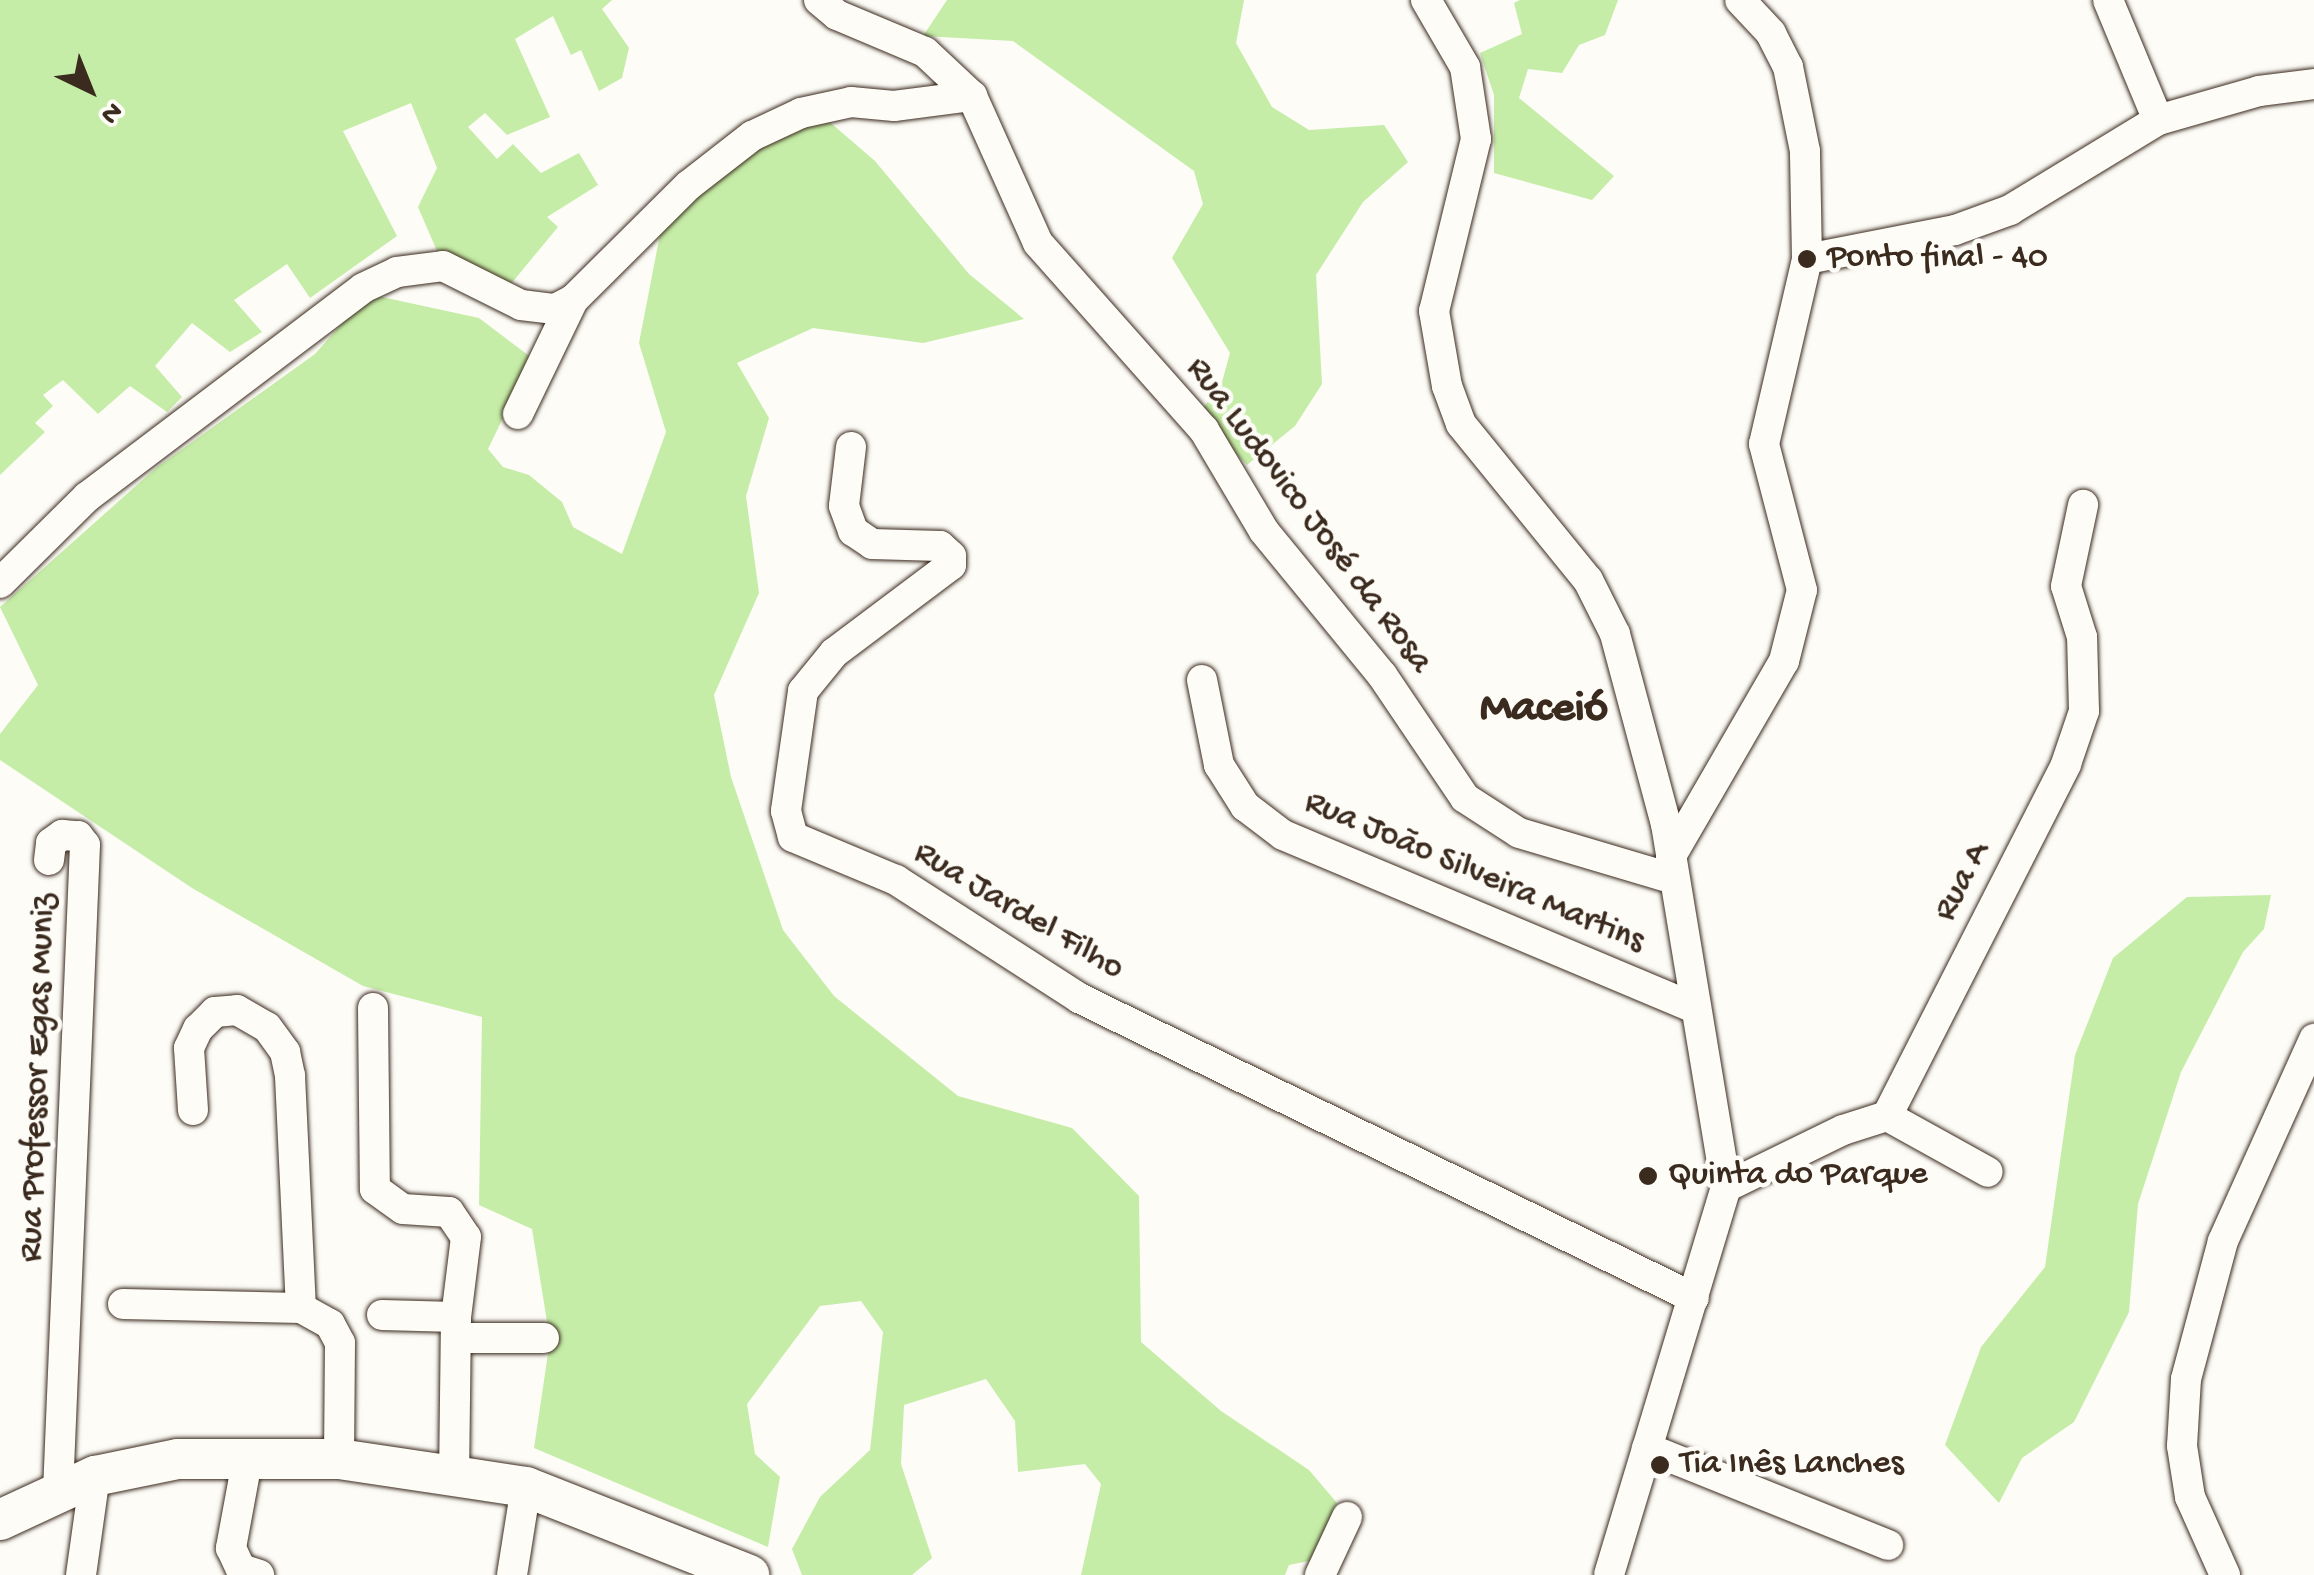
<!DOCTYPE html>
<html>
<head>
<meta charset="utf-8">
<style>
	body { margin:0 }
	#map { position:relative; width:2314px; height:1575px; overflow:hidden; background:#fdfcf7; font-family:"Gochi Hand",sans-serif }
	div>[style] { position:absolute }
	.green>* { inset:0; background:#c5eda7 }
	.roads { filter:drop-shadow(0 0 2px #3b2a1e) drop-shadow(0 0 2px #3b2a1e) }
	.minor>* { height:30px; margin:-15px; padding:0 15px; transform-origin:15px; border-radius:15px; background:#fdfcf7 }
	.major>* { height:40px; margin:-20px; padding:0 20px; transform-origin:20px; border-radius:20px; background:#fdfcf7 }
	.dots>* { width:28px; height:28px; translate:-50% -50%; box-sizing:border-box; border:5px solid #fdfcf7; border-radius:50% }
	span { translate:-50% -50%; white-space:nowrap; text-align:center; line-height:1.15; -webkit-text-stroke:9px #fdfcf7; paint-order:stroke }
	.poi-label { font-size:35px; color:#3b2a1e }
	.left { translate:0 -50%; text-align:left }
	.street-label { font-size:35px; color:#3b2a1e }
	.district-label { font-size:45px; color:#3b2a1e; font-weight:700 }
	.north { position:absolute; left:40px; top:40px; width:100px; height:100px; -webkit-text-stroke:8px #fdfcf7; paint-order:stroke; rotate:137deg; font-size:28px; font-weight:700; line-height:40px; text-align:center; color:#3b2a1e }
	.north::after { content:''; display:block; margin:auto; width:35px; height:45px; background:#3b2a1e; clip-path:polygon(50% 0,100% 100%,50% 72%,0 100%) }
</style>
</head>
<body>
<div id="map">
	<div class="green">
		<i style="clip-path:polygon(0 0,612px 0,602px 9px,629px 48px,622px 78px,599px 91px,581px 50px,571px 55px,553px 16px,515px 39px,550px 117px,507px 135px,485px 113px,468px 127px,497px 159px,513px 144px,541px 173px,579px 153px,598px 185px,547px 217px,558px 227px,510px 285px,440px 258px,418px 207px,437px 168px,411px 103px,343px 131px,397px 236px,310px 298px,287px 264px,234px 300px,262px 332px,230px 352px,192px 323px,155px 366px,182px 397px,167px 412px,130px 386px,98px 414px,63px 380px,43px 395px,53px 406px,35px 423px,45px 432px,0 475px)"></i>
		<i style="clip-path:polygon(947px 0,1244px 0,1236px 43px,1272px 107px,1309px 130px,1384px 125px,1408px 162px,1363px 202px,1316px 275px,1322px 384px,1295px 426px,1247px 465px,1198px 415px,1222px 382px,1230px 353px,1172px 258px,1203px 204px,1194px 171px,1013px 41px,923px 36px)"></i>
		<i style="clip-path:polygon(1520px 0,1618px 0,1605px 35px,1579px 45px,1562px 73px,1528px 69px,1519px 98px,1614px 176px,1592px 200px,1494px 173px,1494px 95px,1480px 53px,1522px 34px,1514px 3px)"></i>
		<i style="clip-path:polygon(825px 118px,875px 161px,969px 274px,1024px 319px,923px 343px,813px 328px,737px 363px,769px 418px,746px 496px,759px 593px,714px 695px,731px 777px,783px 930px,834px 996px,958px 1096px,1072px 1128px,1139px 1196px,1141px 1342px,1221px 1411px,1309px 1470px,1337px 1503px,1319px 1559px,1289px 1565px,1285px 1575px,1081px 1575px,1101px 1484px,1085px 1464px,1018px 1472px,1015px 1421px,986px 1379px,904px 1405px,901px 1464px,932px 1558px,912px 1575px,802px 1575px,792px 1549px,820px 1497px,870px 1450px,883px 1332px,861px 1301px,820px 1306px,747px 1404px,755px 1454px,780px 1477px,768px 1547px,534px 1448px,550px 1340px,532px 1229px,479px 1205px,482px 1017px,363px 986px,192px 888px,0 760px,0 734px,38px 685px,0 607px,156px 468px,315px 354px,368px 294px,479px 318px,532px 358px,488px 449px,503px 467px,529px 475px,562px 502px,573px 527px,622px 554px,666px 432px,639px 343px,662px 224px,741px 145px)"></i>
		<i style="clip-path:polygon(2271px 895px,2264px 929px,2243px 952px,2181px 1072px,2138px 1204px,2129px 1312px,2074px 1422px,2022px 1458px,1999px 1503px,1945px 1445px,1981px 1347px,2045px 1267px,2075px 1055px,2113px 958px,2187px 897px)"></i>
	</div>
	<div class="roads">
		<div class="minor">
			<i style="left:819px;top:0;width:23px;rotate:40deg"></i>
			<i style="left:837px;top:15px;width:95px;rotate:22.8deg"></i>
			<i style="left:925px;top:52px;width:64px;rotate:43.1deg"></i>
			<i style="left:972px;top:96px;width:161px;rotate:65.8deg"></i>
			<i style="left:1038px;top:243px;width:250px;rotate:48.4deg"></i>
			<i style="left:1204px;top:430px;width:117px;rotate:59.3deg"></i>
			<i style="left:1264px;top:531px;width:186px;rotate:50.7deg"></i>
			<i style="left:1382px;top:675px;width:148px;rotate:56deg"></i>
			<i style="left:1465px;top:798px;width:64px;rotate:32.9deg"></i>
			<i style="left:1519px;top:833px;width:162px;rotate:16.5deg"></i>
			<i style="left:1426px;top:0;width:78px;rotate:59.8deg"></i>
			<i style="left:1465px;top:67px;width:73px;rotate:81.3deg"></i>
			<i style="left:1476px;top:139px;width:177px;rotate:103.7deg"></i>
			<i style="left:1434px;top:311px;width:76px;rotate:80.2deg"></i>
			<i style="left:1447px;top:386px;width:40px;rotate:69.8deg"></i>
			<i style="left:1461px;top:424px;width:201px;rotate:50.9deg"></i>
			<i style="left:1588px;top:580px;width:60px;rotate:63.4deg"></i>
			<i style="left:1615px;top:634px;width:197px;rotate:75deg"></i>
			<i style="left:1666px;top:824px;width:368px;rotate:80.6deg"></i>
			<i style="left:1726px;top:1187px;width:405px;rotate:106.8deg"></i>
			<i style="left:2108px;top:0;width:130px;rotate:67.4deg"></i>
			<i style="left:1807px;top:259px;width:151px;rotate:-11.1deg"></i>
			<i style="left:1955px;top:230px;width:59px;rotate:-20deg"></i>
			<i style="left:2010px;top:210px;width:173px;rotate:-31.3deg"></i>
			<i style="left:2158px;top:120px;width:105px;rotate:-16deg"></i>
			<i style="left:2259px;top:91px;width:55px;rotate:-7.3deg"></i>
			<i style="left:518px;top:414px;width:127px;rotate:-64.2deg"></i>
			<i style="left:851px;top:447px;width:59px;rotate:96.8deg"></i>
			<i style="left:844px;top:506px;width:27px;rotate:70deg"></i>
			<i style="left:853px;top:531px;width:23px;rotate:34deg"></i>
			<i style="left:872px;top:544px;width:68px;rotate:1.7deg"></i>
			<i style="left:940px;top:546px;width:15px;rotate:42deg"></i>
			<i style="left:951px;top:556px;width:9px;rotate:90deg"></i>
			<i style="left:951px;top:565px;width:146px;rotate:143.1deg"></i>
			<i style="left:834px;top:653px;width:49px;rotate:129.2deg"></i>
			<i style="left:803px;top:691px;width:121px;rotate:98.1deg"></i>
			<i style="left:786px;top:811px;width:27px;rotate:75deg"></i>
			<i style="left:793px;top:837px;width:112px;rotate:22.7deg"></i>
			<i style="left:896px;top:880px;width:218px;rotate:32.8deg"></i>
			<i style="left:1079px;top:998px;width:684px;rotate:26deg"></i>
			<i style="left:0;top:583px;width:122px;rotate:-44.7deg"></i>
			<i style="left:87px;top:497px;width:346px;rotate:-37.1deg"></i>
			<i style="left:363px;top:288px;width:38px;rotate:-25deg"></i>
			<i style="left:397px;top:272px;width:46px;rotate:-7.4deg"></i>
			<i style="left:443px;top:266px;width:87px;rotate:26.6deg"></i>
			<i style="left:521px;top:305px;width:34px;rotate:7deg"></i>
			<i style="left:555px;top:309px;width:20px;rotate:-27deg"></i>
			<i style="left:573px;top:300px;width:163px;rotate:-44.8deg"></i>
			<i style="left:689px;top:185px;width:80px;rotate:-37.9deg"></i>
			<i style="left:752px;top:136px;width:54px;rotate:-25.1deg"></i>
			<i style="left:801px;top:113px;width:51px;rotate:-12.4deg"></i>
			<i style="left:851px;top:102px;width:43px;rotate:5.3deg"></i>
			<i style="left:894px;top:106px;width:79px;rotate:-7.3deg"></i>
			<i style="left:1202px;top:680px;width:87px;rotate:78.7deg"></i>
			<i style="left:1219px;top:765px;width:49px;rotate:57.6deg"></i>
			<i style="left:1245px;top:806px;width:48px;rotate:37.3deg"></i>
			<i style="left:1283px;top:835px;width:444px;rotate:22.8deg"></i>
			<i style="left:1671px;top:856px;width:225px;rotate:-59.9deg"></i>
			<i style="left:1784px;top:661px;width:73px;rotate:-75.8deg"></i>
			<i style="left:1802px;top:590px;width:151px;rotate:-104.6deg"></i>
			<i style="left:1764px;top:444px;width:190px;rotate:-76.9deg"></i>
			<i style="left:1807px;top:259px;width:108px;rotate:-91.1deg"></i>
			<i style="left:1805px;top:151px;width:86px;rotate:-101.4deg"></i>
			<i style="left:1788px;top:67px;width:38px;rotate:-117deg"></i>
			<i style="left:1771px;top:33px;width:45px;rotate:-133.2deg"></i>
			<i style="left:49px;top:860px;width:17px;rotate:-83deg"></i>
			<i style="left:51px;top:843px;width:14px;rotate:-36deg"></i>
			<i style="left:62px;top:835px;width:16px;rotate:4deg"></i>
			<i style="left:78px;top:836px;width:11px;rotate:52deg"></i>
			<i style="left:85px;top:845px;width:648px;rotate:92.39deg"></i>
			<i style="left:373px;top:1008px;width:181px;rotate:89.4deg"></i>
			<i style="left:375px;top:1189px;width:34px;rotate:36deg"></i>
			<i style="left:403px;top:1209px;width:46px;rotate:3.7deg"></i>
			<i style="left:449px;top:1212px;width:30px;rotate:56deg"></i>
			<i style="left:466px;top:1237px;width:81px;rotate:97.1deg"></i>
			<i style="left:456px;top:1317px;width:155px;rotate:90.7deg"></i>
			<i style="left:193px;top:1110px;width:62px;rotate:-93.7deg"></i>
			<i style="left:189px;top:1048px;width:21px;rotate:-65deg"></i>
			<i style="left:198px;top:1029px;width:24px;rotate:-45deg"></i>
			<i style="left:215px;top:1012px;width:22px;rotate:-5deg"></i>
			<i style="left:237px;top:1010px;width:34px;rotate:30deg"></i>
			<i style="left:267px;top:1027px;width:31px;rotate:54deg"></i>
			<i style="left:285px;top:1052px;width:25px;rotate:78deg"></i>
			<i style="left:290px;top:1076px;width:232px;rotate:87.3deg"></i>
			<i style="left:1887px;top:1116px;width:115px;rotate:29deg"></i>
			<i style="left:1726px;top:1187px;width:130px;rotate:-26deg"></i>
			<i style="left:1843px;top:1130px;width:46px;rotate:-17.7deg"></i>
			<i style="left:1887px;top:1116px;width:395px;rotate:-63deg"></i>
			<i style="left:2066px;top:764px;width:56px;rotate:-71.2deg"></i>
			<i style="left:2084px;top:711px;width:74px;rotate:-91.5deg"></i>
			<i style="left:2082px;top:637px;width:53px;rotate:-107.4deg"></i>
			<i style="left:2066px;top:586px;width:83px;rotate:-78.1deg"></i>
			<i style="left:123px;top:1304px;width:178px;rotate:1.3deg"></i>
			<i style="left:301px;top:1308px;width:33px;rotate:29deg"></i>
			<i style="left:330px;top:1324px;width:21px;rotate:62deg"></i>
			<i style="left:340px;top:1343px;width:116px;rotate:90.5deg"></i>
			<i style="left:382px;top:1315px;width:74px;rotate:1.5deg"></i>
			<i style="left:456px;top:1338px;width:88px"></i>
			<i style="left:1647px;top:1448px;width:260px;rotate:21.9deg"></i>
			<i style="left:248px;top:1456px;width:94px;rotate:100.5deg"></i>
			<i style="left:231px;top:1548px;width:23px;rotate:65deg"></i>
			<i style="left:241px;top:1569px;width:19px;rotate:18deg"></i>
			<i style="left:81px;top:1575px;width:100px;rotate:-82deg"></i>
			<i style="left:512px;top:1575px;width:89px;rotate:-81deg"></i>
			<i style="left:1320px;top:1575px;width:64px;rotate:-65deg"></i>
			<i style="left:2225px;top:1575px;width:85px;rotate:-114.2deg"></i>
			<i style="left:2190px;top:1497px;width:52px;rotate:-98.9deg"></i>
			<i style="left:2182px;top:1446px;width:67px;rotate:-86.6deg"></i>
			<i style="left:2186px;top:1379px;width:143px;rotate:-75deg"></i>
			<i style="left:2223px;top:1241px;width:222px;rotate:-65.7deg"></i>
		</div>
		<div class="major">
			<i style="left:0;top:1520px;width:105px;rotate:-24.9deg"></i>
			<i style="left:95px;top:1476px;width:85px;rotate:-11.6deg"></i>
			<i style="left:178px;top:1459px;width:161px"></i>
			<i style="left:339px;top:1459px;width:189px;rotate:8.5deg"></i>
			<i style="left:526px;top:1487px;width:240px;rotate:21.5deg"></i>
		</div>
	</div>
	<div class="dots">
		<i style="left:1807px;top:259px;background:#3b2a1e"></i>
		<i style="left:1648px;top:1176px;background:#3b2a1e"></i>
		<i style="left:1660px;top:1465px;background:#3b2a1e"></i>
	</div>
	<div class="poi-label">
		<span class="left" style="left:1827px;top:259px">Ponto final - 40</span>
		<span class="left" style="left:1668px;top:1176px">Quinta do Parque</span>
		<span class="left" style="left:1680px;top:1465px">Tia Inês Lanches</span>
	</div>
	<div class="street-label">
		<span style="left:1308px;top:516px;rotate:53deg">Rua Ludovico José da Rosa</span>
		<span style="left:1474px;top:873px;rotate:23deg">Rua João Silveira Martins</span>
		<span style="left:1963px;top:882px;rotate:-63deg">Rua A</span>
		<span style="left:1018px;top:912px;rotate:31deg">Rua Jardel Filho</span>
		<span style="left:39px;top:1078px;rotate:-88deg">Rua Professor Egas Muniz</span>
	</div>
	<div class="district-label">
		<span style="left:1544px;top:710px">Maceió</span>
	</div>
	<div class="north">N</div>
</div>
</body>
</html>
